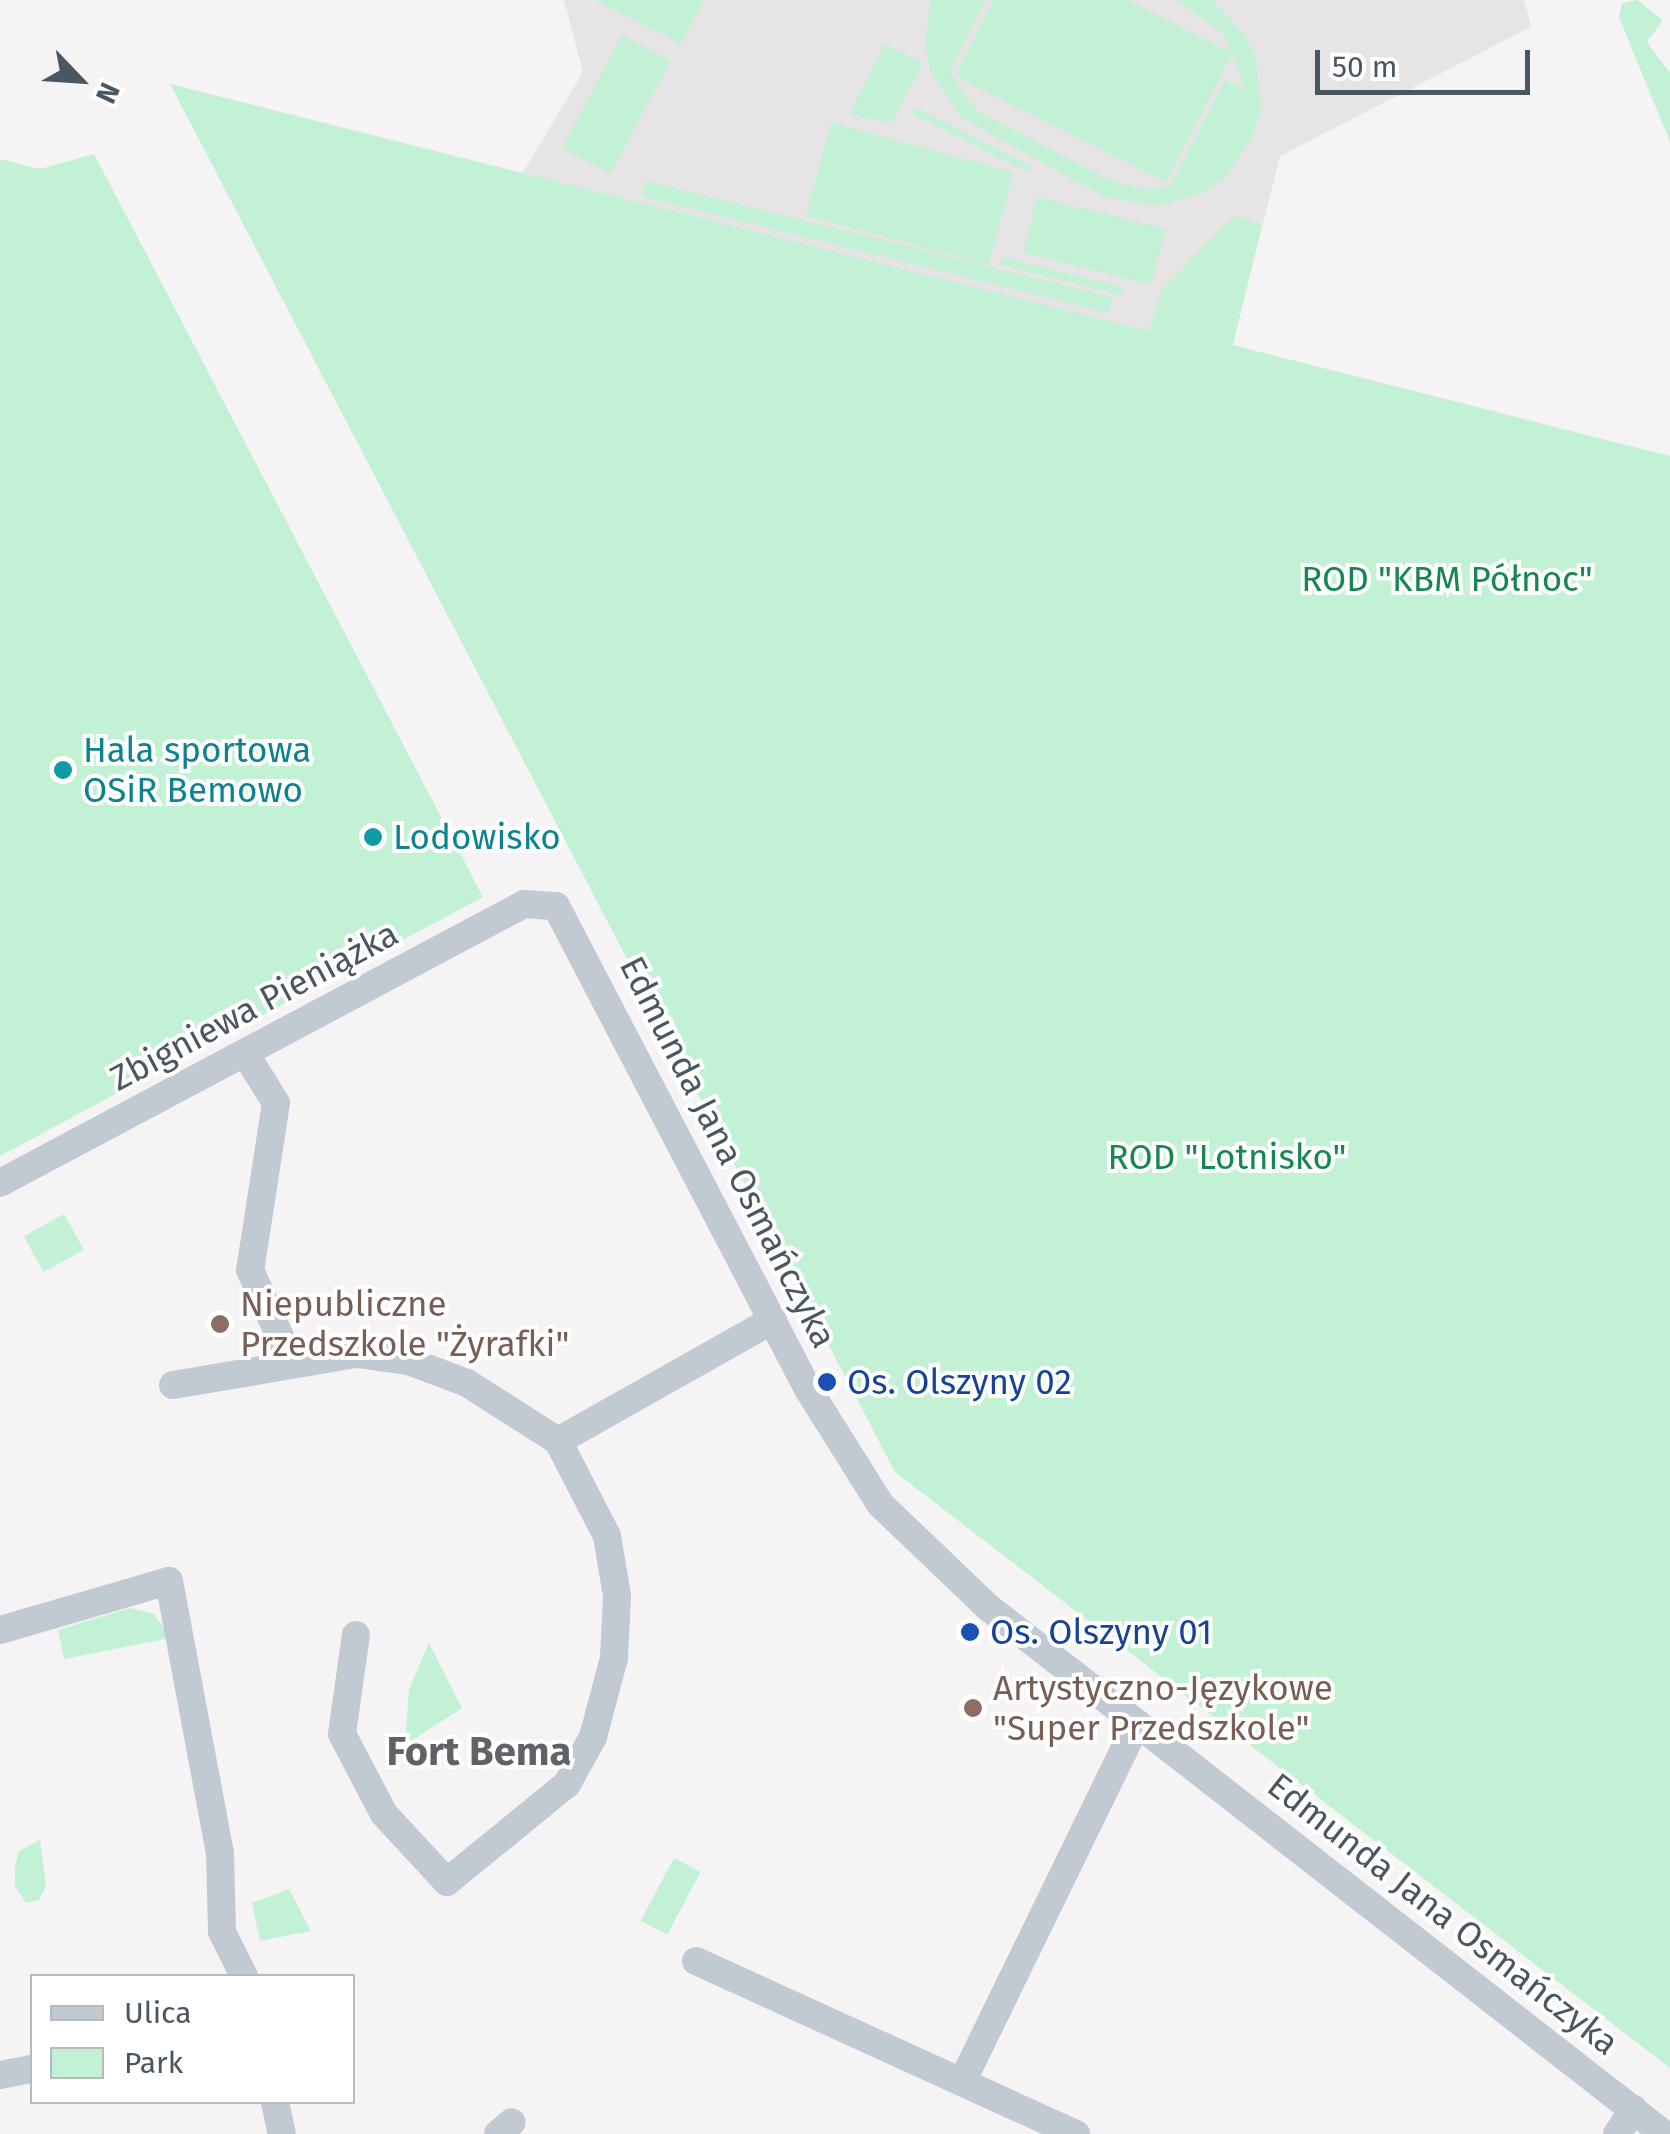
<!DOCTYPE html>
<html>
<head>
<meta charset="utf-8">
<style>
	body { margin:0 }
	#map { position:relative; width:1670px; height:2134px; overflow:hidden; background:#f5f3f3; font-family:"Fira Sans",sans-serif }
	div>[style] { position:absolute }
	.education>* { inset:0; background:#e6e4e5 }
	.green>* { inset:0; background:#c3f1d5; transform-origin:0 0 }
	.minor>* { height:28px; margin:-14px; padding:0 14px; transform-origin:14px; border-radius:14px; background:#c1cad2 }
	.dots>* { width:28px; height:28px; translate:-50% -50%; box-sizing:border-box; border:5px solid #fff; border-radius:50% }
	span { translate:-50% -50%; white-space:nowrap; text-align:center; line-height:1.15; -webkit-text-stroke:8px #fff; paint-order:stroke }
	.park-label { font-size:35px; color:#17864f }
	.culture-label { font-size:35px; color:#0d838f }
	.left { translate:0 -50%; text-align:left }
	.street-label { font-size:35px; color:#4a5661 }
	.education-label { font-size:35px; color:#785e54 }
	.transit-label { font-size:35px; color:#164399 }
	.quarter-label { font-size:40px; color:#5f6368; font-weight:700 }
	.legend { position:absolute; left:30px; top:1974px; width:325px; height:130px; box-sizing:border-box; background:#fff; border:2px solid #b7bbc0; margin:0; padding:12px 18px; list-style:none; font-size:30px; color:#4a5661 }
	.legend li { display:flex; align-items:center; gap:20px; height:50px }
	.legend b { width:50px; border:2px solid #b7bbc0 }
	.north { position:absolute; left:30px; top:30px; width:100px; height:100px; -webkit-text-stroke:8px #fff; paint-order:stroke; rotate:115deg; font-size:28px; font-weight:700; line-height:40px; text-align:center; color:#4a5661 }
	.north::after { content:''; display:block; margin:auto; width:35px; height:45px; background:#4a5661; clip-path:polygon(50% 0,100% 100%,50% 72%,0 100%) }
	.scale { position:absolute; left:1315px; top:50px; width:215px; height:45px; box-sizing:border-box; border:5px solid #4a5661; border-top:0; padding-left:12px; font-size:30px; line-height:35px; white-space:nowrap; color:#4a5661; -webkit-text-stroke:8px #fff; paint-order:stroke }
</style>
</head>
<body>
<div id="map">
	<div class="education">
		<i style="clip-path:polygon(564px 0,1524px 0,1531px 27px,1280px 156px,1231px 349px,1225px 350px,521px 176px,583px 72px)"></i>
	</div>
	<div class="green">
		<i style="clip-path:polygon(595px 0,704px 0,681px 44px)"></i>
		<i style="clip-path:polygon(931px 0,985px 0,949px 72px,976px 110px,1107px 179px,1145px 189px,1170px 187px,1225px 80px,1245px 89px,1224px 34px,1176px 0,1211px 0,1244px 34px,1256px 57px,1261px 108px,1254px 133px,1226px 176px,1205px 192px,1156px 206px,1105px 197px,961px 117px,930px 70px,925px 43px)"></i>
		<i style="clip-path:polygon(993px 0,1128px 0,1232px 53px,1166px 182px,955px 76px)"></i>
		<i style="clip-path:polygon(1637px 0,1663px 20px,1647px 42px,1670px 73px,1670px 142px,1619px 17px,1622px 3px)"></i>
		<i style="left:622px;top:35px;width:55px;height:128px;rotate:28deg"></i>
		<i style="clip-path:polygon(885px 44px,923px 63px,891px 123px,849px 114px)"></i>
		<i style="clip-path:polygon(170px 84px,1149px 331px,1162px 289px,1234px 216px,1262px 225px,1233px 345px,1670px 456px,1670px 2068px,895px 1472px)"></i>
		<i style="left:915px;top:107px;width:131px;height:7px;rotate:27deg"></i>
		<i style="left:831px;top:123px;width:189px;height:96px;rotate:15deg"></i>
		<i style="clip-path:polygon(94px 154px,483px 897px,0 1156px,0 159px,40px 169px)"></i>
		<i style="left:646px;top:181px;width:481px;height:16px;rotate:14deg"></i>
		<i style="left:1037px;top:197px;width:132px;height:57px;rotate:14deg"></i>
		<i style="left:1002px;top:257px;width:126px;height:8px;rotate:14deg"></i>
		<i style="left:64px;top:1214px;width:41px;height:46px;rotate:61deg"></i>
		<i style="clip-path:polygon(130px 1608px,154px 1614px,170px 1638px,64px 1659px,58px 1630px)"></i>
		<i style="clip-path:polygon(429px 1643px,462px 1708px,405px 1745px,409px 1689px)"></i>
		<i style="clip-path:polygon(40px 1840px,46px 1886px,39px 1900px,26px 1903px,15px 1886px,15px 1867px,19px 1851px)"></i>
		<i style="left:674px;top:1858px;width:30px;height:71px;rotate:28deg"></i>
		<i style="clip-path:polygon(289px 1889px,311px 1931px,260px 1941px,252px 1903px)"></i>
	</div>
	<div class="minor">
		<i style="left:245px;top:1053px;width:59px;rotate:58.2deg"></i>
		<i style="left:276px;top:1103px;width:169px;rotate:98.8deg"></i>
		<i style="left:250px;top:1270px;width:102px;rotate:65.7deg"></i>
		<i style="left:0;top:1183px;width:594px;rotate:-28.03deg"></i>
		<i style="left:524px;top:904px;width:32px;rotate:4deg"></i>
		<i style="left:556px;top:906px;width:545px;rotate:62.45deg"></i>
		<i style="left:808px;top:1389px;width:136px;rotate:57.9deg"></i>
		<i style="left:880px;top:1504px;width:151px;rotate:43.7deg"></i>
		<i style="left:989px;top:1608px;width:856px;rotate:37.93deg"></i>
		<i style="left:173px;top:1385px;width:187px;rotate:-9.6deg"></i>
		<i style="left:357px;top:1354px;width:51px;rotate:7.8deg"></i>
		<i style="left:408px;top:1361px;width:63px;rotate:20.4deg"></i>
		<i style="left:467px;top:1383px;width:108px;rotate:32.5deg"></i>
		<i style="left:558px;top:1441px;width:107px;rotate:62.7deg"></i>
		<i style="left:607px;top:1536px;width:61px;rotate:80.5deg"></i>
		<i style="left:617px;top:1596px;width:62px;rotate:92.8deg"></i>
		<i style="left:614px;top:1658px;width:82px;rotate:104.9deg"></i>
		<i style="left:593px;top:1737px;width:54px;rotate:119deg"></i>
		<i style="left:567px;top:1784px;width:155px;rotate:140.8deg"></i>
		<i style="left:447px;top:1882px;width:93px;rotate:-132.8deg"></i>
		<i style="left:384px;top:1814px;width:90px;rotate:-117.7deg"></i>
		<i style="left:342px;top:1734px;width:100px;rotate:-82deg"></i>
		<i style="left:558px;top:1441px;width:247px;rotate:-29.4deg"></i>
		<i style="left:0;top:1630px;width:176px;rotate:-16.2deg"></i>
		<i style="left:169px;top:1581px;width:277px;rotate:79.4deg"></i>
		<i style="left:220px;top:1853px;width:79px;rotate:88.5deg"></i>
		<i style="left:222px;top:1932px;width:49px;rotate:63.4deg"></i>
		<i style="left:696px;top:1961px;width:418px;rotate:24.5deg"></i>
		<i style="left:0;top:2075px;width:33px;rotate:-11deg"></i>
		<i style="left:963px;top:2080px;width:397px;rotate:-64deg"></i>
		<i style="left:275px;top:2102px;width:33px;rotate:78deg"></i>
		<i style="left:498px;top:2134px;width:18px;rotate:-41deg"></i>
		<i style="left:1617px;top:2134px;width:30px;rotate:-56deg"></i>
	</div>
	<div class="dots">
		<i style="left:63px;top:770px;background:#0f9aa8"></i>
		<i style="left:373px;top:837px;background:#0f9aa8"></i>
		<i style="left:220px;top:1324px;background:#8d6e63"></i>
		<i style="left:827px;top:1382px;background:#1a4fb4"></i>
		<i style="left:970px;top:1632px;background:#1a4fb4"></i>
		<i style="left:973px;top:1708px;background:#8d6e63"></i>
	</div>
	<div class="park-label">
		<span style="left:1447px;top:579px">ROD "KBM Północ"</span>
		<span style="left:1227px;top:1157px">ROD "Lotnisko"</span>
	</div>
	<div class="culture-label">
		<span class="left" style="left:83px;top:770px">Hala sportowa<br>OSiR Bemowo</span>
		<span class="left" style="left:393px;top:837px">Lodowisko</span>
	</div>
	<div class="street-label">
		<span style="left:254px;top:1006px;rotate:-28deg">Zbigniewa Pieniążka</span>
		<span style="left:728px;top:1152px;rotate:63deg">Edmunda Jana Osmańczyka</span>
		<span style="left:1443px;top:1914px;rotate:38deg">Edmunda Jana Osmańczyka</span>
	</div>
	<div class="education-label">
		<span class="left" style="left:240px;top:1324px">Niepubliczne<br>Przedszkole "Żyrafki"</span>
		<span class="left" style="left:993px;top:1708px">Artystyczno-Językowe<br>"Super Przedszkole"</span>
	</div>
	<div class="transit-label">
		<span class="left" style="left:847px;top:1382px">Os. Olszyny 02</span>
		<span class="left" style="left:990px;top:1632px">Os. Olszyny 01</span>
	</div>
	<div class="quarter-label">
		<span style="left:479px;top:1752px">Fort Bema</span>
	</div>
	<ul class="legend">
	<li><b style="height:12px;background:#c1cad2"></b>Ulica</li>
	<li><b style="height:28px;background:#c3f1d5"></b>Park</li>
	</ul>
	<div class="north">N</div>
	<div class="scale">50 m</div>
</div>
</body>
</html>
